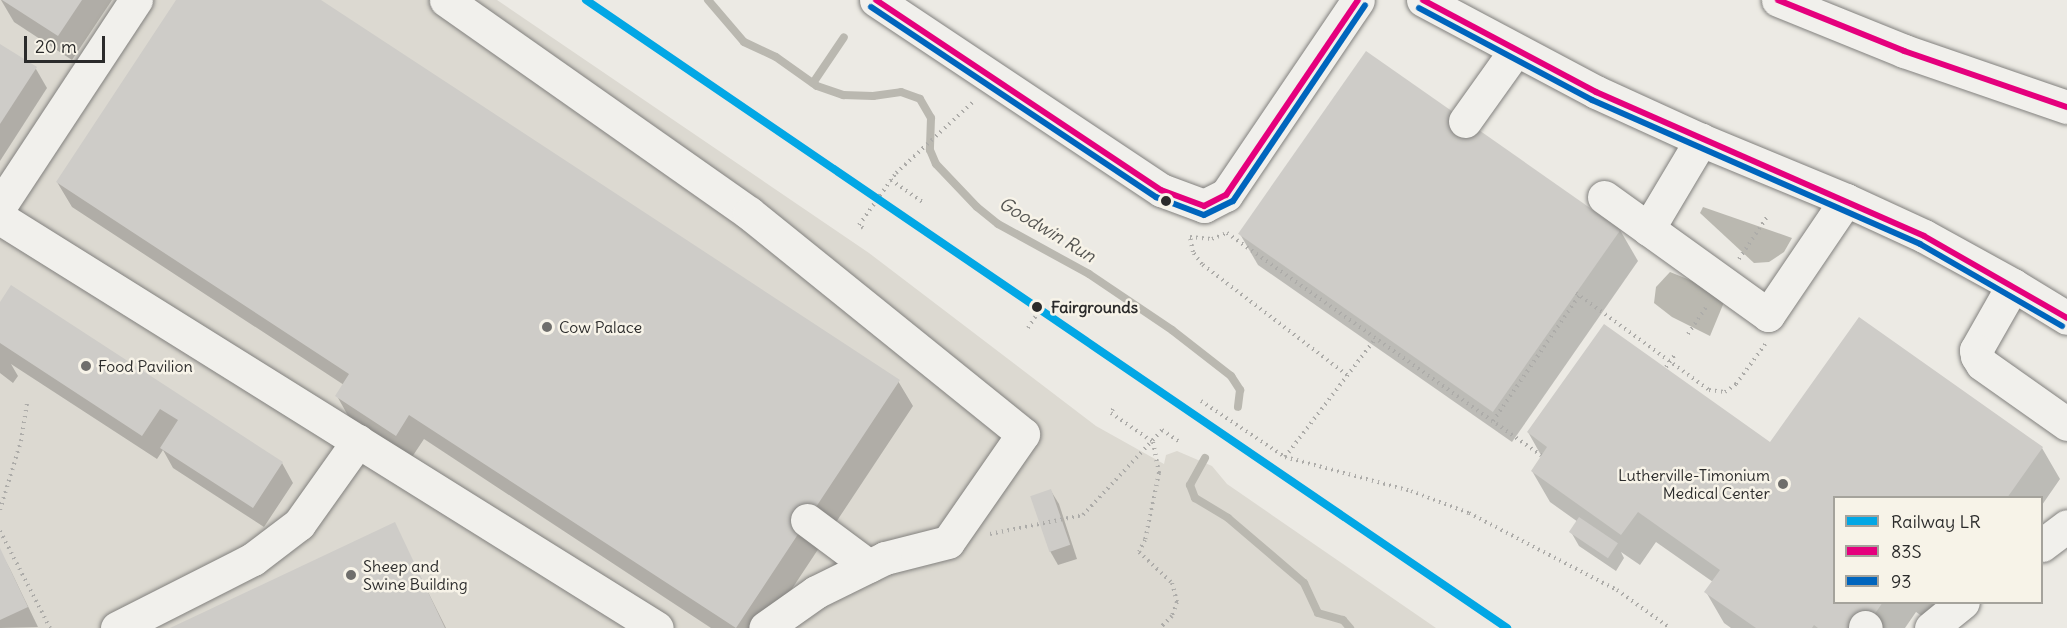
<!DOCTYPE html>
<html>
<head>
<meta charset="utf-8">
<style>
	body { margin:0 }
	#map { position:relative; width:2067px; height:628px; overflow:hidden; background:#eceae4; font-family:Delius,sans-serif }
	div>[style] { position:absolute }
	.green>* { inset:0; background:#dcd9d1 }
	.water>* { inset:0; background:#bab8b0 }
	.shadow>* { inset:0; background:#0003 }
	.stream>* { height:8px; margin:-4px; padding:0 4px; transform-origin:4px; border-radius:4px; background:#bab8b0 }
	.building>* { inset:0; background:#ceccc8; transform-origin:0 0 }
	.path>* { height:4px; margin-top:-2px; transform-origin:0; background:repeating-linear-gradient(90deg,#adaca9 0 1.5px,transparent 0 6px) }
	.roads { filter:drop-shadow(0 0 2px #82817e) drop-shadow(0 0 2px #82817e) }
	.minor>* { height:33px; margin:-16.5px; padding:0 16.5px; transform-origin:16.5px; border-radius:16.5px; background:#f1f0ec }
	.major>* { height:33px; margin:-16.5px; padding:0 16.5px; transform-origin:16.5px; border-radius:16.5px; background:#f1f0ec }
	.highway>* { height:33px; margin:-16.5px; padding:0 16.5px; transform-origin:16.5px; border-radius:16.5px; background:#f1f0ec }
	.bus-1>* { height:6px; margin:-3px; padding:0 3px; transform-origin:3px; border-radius:3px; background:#e5007d }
	.bus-2>* { height:6px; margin:-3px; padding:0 3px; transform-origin:3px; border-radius:3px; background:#0065bd }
	.rail-1>* { height:8px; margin:-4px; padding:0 4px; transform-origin:4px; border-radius:4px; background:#02a7e5 }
	.dots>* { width:16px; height:16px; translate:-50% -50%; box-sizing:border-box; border:3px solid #f7f3e8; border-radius:50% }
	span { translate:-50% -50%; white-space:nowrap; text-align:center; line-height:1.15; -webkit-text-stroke:5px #f7f3e8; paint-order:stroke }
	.stop-label { font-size:16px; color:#2b2b2b; font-weight:700 }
	.left { translate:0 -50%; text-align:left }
	.poi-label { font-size:16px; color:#2b2b2b }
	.right { translate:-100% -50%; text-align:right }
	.water-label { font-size:18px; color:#555552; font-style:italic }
	.legend { position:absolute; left:1833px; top:496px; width:210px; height:108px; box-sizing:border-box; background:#f7f3e8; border:2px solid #a5a39c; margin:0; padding:8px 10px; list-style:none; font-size:18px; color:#2b2b2b }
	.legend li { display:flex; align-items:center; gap:12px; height:30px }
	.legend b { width:30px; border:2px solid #a5a39c }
	.scale { position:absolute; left:24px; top:36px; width:81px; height:27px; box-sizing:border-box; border:3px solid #2b2b2b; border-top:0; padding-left:8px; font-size:18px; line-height:21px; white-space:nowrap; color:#2b2b2b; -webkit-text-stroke:4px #f7f3e8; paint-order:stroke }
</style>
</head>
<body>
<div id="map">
	<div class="green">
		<i style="clip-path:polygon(0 0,497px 0,869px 253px,1096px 426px,1164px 464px,1166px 455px,1177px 451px,1212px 466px,1227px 484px,1436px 628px,0 628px)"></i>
	</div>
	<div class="water">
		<i style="clip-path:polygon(1703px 207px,1792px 238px,1784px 252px,1769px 262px,1754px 263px,1700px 213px)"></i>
		<i style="clip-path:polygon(1670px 272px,1727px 295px,1710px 336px,1672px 317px,1654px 303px,1656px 287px)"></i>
	</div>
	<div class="shadow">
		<i style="clip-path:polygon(1px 0,112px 0,72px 60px,14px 22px)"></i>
		<i style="clip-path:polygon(177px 0,318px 0,898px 381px,913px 406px,766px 628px,711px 628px,424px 439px,410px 460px,351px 421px,337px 396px,344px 385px,72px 207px,57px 182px)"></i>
		<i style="clip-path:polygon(0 45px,36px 69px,47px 88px,0 161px)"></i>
		<i style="clip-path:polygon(1620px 230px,1638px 261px,1512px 442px,1258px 265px,1240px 234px)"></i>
		<i style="clip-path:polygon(0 305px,282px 463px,293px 483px,264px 527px,173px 468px,163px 450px,157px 459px,11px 364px,18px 376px,13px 383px,0 373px)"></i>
		<i style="clip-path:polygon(1528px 432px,1771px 444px,2042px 448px,2060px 479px,2042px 505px,2042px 498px,1834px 498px,1834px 602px,1972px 602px,1935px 625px,1916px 612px,1905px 628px,1731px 628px,1724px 623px,1706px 592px,1713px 582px,1656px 542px,1640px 565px,1621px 552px,1624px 558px,1616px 571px,1579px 546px,1571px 532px,1578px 522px,1550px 502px,1532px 471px,1542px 457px)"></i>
		<i style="clip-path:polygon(1051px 491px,1059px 504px,1077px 559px,1058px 565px,1050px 551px)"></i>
		<i style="clip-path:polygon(394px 524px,446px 628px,173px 628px)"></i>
		<i style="clip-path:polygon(0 551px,10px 569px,38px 627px,0 628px)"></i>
	</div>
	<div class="stream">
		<i style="left:708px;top:0;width:55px;rotate:49.4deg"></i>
		<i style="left:744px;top:42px;width:35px;rotate:25deg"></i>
		<i style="left:776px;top:57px;width:50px;rotate:35.3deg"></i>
		<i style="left:817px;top:86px;width:28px;rotate:19deg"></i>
		<i style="left:843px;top:95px;width:30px;rotate:2deg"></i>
		<i style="left:873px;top:96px;width:28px;rotate:-8deg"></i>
		<i style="left:901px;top:92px;width:20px;rotate:20deg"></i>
		<i style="left:920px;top:99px;width:22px;rotate:60deg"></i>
		<i style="left:931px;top:118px;width:32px;rotate:92deg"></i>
		<i style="left:930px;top:150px;width:15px;rotate:67deg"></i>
		<i style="left:936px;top:164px;width:59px;rotate:46.4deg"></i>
		<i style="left:977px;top:207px;width:27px;rotate:39deg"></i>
		<i style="left:998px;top:224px;width:104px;rotate:28.8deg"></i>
		<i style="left:1089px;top:274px;width:100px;rotate:34deg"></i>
		<i style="left:1172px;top:330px;width:75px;rotate:37.9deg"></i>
		<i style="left:1231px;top:376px;width:17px;rotate:57deg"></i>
		<i style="left:1240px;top:390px;width:17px;rotate:97deg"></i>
		<i style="left:813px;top:83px;width:55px;rotate:-56deg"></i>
		<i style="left:1205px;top:458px;width:31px;rotate:119deg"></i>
		<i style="left:1190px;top:485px;width:14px;rotate:69deg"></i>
		<i style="left:1195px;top:498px;width:39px;rotate:31deg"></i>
		<i style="left:1228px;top:518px;width:100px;rotate:40.5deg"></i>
		<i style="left:1304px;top:583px;width:33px;rotate:65deg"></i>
		<i style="left:1318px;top:613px;width:26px;rotate:16deg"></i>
		<i style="left:1343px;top:620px;width:11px;rotate:49deg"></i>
	</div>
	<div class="building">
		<i style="clip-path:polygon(2px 0,82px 0,58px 36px)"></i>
		<i style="clip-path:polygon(176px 0,321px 0,900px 380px,736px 628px,409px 415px,396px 436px,335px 396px,349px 374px,56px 182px)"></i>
		<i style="clip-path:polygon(0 44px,37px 67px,0 124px)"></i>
		<i style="left:1366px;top:51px;width:311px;height:223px;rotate:35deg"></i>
		<i style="clip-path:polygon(11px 285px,283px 462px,253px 508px,160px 448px,178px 420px,160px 409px,142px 436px,0 343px,0 302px)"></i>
		<i style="clip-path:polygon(1859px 317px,2043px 447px,2007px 498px,1834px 498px,1834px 602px,1883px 602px,1865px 628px,1818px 628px,1814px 625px,1812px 628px,1756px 628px,1704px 592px,1720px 570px,1638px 512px,1621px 535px,1531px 471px,1547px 447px,1527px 432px,1604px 324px,1770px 442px)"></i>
		<i style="left:1051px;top:489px;width:59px;height:22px;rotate:71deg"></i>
		<i style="left:1579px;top:517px;width:47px;height:18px;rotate:34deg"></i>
		<i style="clip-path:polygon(395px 522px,445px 628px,170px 628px)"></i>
		<i style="clip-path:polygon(0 548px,28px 607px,0 620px)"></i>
	</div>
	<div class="path">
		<i style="left:891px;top:180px;width:40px;rotate:34.9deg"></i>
		<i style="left:863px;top:228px;width:5px;rotate:-143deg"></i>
		<i style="left:859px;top:225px;width:64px;rotate:-54.6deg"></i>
		<i style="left:896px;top:173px;width:106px;rotate:-42.7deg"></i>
		<i style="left:1739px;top:259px;width:50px;rotate:-56.3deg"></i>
		<i style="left:1576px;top:293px;width:165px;rotate:36.1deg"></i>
		<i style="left:1709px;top:390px;width:16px;rotate:7deg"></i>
		<i style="left:1725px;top:392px;width:14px;rotate:-36deg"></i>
		<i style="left:1736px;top:384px;width:51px;rotate:-53.8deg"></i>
		<i style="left:1028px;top:328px;width:27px;rotate:-57deg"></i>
		<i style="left:1688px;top:334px;width:34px;rotate:-56deg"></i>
		<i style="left:1666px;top:367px;width:14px;rotate:-54deg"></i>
		<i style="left:1347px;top:375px;width:183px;rotate:-142.6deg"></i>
		<i style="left:1202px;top:264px;width:15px;rotate:-127deg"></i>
		<i style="left:1193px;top:252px;width:15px;rotate:-101deg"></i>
		<i style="left:1190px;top:237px;width:22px;rotate:5deg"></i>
		<i style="left:1212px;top:239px;width:16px;rotate:-22deg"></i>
		<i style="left:1227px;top:233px;width:385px;rotate:35.3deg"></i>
		<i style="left:1201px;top:401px;width:101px;rotate:33.7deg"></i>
		<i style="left:1285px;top:457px;width:131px;rotate:15.1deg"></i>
		<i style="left:1411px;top:491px;width:62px;rotate:20.8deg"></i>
		<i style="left:1469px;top:513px;width:167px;rotate:27.5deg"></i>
		<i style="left:1617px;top:590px;width:65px;rotate:35.6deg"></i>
		<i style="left:1113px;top:409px;width:4px;rotate:117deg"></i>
		<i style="left:1111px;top:413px;width:51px;rotate:34.6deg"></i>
		<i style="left:1153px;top:442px;width:32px;rotate:79deg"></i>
		<i style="left:1159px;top:473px;width:68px;rotate:101.8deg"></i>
		<i style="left:1145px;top:540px;width:13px;rotate:117deg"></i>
		<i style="left:1139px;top:552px;width:45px;rotate:43.2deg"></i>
		<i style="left:1172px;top:583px;width:20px;rotate:75deg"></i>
		<i style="left:1177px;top:602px;width:15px;rotate:110deg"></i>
		<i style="left:1172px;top:616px;width:17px;rotate:135deg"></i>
		<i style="left:1493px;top:421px;width:152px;rotate:-55.5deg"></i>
		<i style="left:1285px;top:457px;width:150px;rotate:-52.6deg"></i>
		<i style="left:0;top:510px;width:72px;rotate:-73.1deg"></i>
		<i style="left:21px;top:441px;width:38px;rotate:-81deg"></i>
		<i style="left:0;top:531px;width:109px;rotate:62.7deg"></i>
		<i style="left:990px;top:534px;width:95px;rotate:-11.5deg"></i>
		<i style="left:1083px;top:515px;width:116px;rotate:-47.1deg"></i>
		<i style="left:1162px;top:430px;width:23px;rotate:34deg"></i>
	</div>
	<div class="roads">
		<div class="minor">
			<i style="left:446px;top:0;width:370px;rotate:35.1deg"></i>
			<i style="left:749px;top:213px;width:352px;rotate:38.9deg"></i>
			<i style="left:1023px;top:434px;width:131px;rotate:124.8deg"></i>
			<i style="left:948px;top:542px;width:65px;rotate:165.7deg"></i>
			<i style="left:885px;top:558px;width:77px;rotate:153.8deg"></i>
			<i style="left:816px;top:592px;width:62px;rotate:144.8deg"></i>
			<i style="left:876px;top:0;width:343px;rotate:33.7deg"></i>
			<i style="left:1161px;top:190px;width:46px;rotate:20.4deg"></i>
			<i style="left:1204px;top:206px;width:25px;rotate:-27deg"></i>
			<i style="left:1226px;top:195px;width:235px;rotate:-55.9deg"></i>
			<i style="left:1465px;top:121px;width:86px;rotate:-54.5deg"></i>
			<i style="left:1604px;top:197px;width:202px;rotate:35.7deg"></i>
			<i style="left:1768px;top:315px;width:139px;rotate:-55.9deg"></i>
			<i style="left:0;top:206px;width:247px;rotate:-56.6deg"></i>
			<i style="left:0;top:218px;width:774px;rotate:31.97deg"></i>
			<i style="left:1648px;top:229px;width:104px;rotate:-59.2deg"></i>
			<i style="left:2013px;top:285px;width:75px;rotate:119.6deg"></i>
			<i style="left:1976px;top:350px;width:6px;rotate:81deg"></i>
			<i style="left:1977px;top:356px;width:9px;rotate:58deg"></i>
			<i style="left:1982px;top:364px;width:104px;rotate:35.2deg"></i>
			<i style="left:807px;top:520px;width:77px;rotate:36.6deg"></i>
			<i style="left:2042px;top:545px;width:31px;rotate:-37deg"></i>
			<i style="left:1865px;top:627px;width:1px;rotate:45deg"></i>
			<i style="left:117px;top:628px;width:153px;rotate:-26.9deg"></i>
			<i style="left:253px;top:559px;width:58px;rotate:-37.3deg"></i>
			<i style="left:299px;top:524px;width:102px;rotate:-54.6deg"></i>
			<i style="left:1931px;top:628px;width:41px;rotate:-39.1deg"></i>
		</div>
		<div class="major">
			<i style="left:1423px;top:0;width:196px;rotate:28deg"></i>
			<i style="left:1596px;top:92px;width:115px;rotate:24.6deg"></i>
			<i style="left:1701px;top:140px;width:157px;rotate:22.5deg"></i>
			<i style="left:1846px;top:200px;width:86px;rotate:24.8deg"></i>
			<i style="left:1924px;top:236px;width:102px;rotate:28.8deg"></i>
			<i style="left:2013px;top:285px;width:63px;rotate:31.4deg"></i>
		</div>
		<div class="highway">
			<i style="left:1778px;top:0;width:136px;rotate:22deg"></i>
			<i style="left:1904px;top:51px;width:172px;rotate:19deg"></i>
		</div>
	</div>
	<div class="bus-1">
		<i style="left:876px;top:0;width:343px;rotate:33.7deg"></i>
		<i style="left:1161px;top:190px;width:46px;rotate:20.4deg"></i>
		<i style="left:1204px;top:206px;width:25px;rotate:-27deg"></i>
		<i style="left:1226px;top:195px;width:235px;rotate:-55.9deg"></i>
		<i style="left:1423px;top:0;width:196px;rotate:28deg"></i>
		<i style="left:1596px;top:92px;width:358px;rotate:23.7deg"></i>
		<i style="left:1924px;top:236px;width:165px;rotate:29.8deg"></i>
		<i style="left:1778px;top:0;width:136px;rotate:22deg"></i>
		<i style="left:1904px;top:51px;width:172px;rotate:19deg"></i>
	</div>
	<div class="bus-2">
		<i style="left:871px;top:7px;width:343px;rotate:33.7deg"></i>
		<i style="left:1156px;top:197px;width:51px;rotate:20.6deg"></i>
		<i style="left:1204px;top:215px;width:32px;rotate:-26deg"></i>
		<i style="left:1233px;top:201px;width:236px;rotate:-56deg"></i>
		<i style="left:1419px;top:8px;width:196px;rotate:28deg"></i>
		<i style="left:1592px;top:100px;width:358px;rotate:23.7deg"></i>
		<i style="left:1920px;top:244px;width:164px;rotate:30deg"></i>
	</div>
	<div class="rail-1">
		<i style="left:586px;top:0;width:1115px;rotate:34.29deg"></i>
	</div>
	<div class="dots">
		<i style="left:1166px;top:201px;background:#2b2b2b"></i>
		<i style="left:1037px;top:307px;background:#2b2b2b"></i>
		<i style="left:547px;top:327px;background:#6f6e6c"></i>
		<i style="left:86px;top:366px;background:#6f6e6c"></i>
		<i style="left:1783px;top:484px;background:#6f6e6c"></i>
		<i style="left:351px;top:575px;background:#6f6e6c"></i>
	</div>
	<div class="stop-label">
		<span class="left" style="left:1051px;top:307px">Fairgrounds</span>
	</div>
	<div class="poi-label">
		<span class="left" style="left:559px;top:327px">Cow Palace</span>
		<span class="left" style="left:98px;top:366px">Food Pavilion</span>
		<span class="right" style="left:1770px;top:484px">Lutherville-Timonium<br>Medical Center</span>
		<span class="left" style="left:363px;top:575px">Sheep and<br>Swine Building</span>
	</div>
	<div class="water-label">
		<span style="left:1047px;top:230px;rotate:31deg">Goodwin Run</span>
	</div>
	<ul class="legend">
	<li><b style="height:8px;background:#02a7e5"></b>Railway LR</li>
	<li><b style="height:8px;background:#e5007d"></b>83S</li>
	<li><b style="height:8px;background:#0065bd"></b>93</li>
	</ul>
	<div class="scale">20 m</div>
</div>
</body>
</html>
